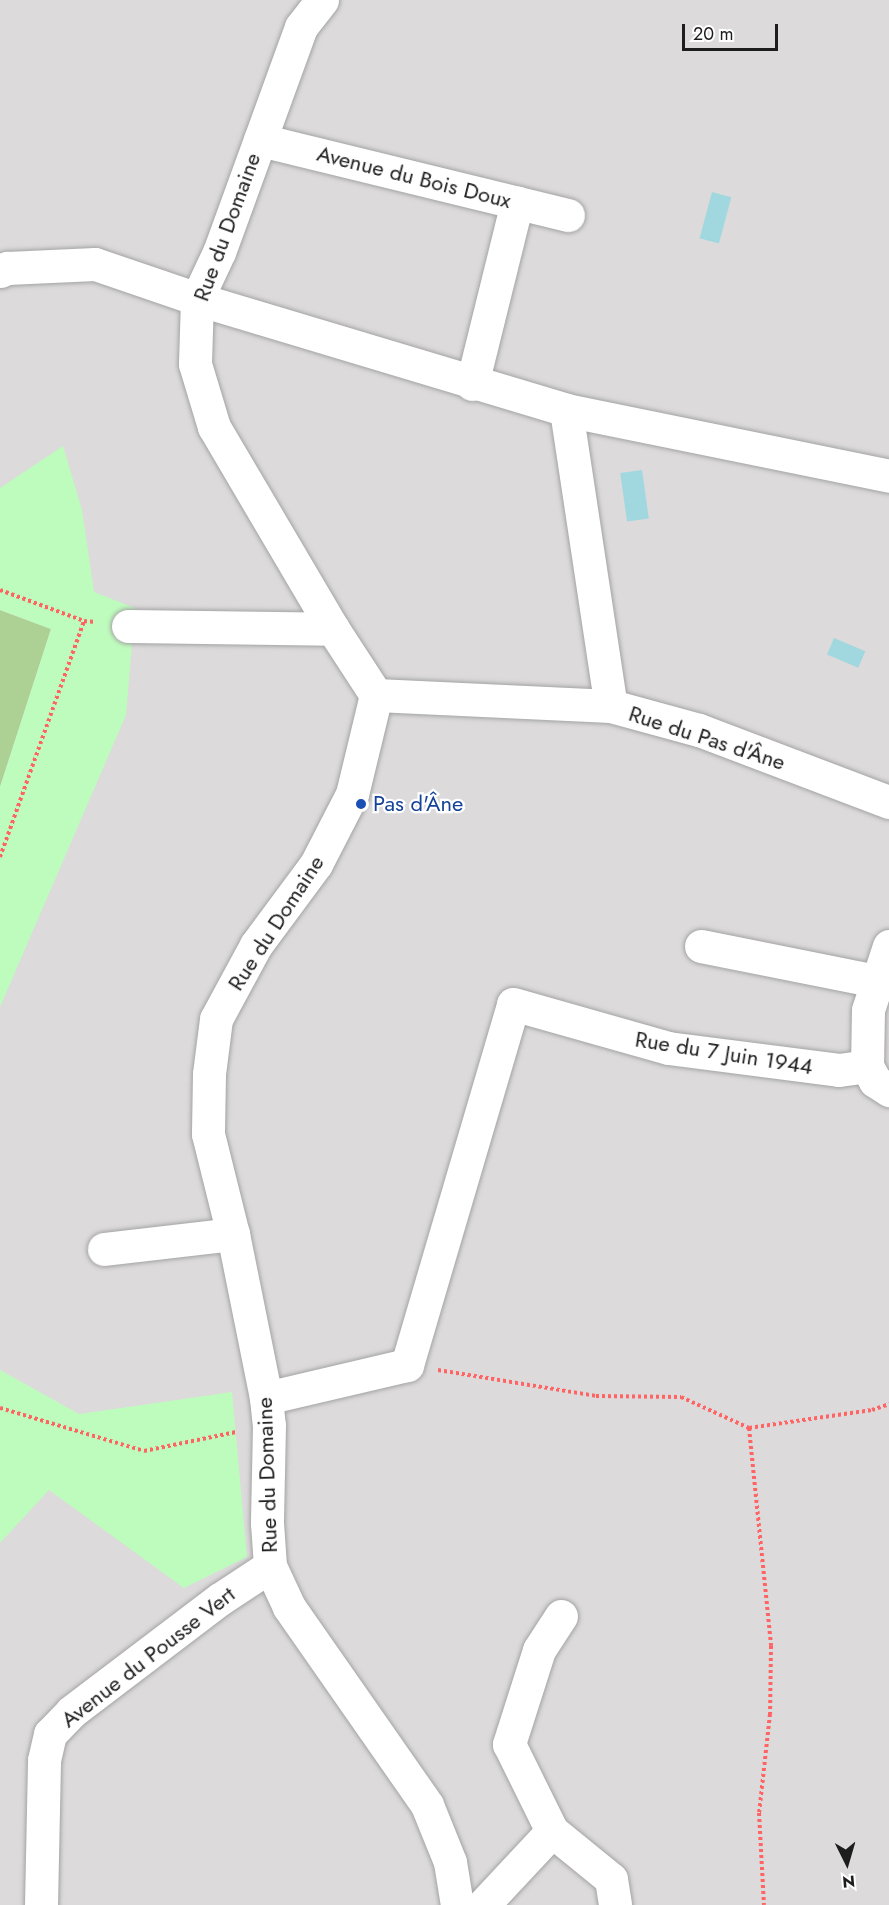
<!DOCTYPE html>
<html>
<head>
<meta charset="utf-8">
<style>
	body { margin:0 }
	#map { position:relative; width:889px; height:1905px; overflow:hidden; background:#efeae3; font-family:Jost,sans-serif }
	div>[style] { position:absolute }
	.residential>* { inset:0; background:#dcdada; transform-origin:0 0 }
	.forest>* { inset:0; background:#add195 }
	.park>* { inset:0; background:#befcbd }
	.water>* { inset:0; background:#a1d8df; transform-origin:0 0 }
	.path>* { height:4px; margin-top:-2px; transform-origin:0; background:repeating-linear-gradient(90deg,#ff6464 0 3px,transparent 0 6px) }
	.roads { filter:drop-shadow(0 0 2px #a4a4a4) drop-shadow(0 0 2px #a4a4a4) }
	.minor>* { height:33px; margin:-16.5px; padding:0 16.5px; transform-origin:16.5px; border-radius:16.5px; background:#fff }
	.dots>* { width:16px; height:16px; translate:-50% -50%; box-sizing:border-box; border:3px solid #fff; border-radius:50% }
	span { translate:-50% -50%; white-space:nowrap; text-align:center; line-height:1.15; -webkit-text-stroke:4.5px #fff; paint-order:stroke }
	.street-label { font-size:22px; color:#1d1d1d }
	.transit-label { font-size:22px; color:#164399 }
	.left { translate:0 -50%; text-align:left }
	.north { position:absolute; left:817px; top:1833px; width:60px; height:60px; -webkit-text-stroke:4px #fff; paint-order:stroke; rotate:175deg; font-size:16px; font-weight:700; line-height:24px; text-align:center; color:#1d1d1d }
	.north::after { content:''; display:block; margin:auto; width:21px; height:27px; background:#1d1d1d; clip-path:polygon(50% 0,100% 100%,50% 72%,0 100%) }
	.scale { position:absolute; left:682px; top:24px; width:96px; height:27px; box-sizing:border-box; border:3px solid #1d1d1d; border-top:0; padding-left:8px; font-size:18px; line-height:21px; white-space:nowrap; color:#1d1d1d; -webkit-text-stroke:4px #fff; paint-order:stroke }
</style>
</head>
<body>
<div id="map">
	<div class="residential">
		<i style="left:0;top:0;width:889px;height:1905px"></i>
	</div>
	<div class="forest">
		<i style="clip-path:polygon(0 610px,51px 629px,0 787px)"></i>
	</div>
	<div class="park">
		<i style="clip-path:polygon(63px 446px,82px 510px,94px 592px,135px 608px,126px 715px,0 1007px,0 787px,51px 629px,0 610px,0 488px)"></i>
		<i style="clip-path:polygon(0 1370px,79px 1414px,232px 1392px,247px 1557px,184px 1588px,49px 1490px,0 1543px)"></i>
	</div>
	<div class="water">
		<i style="left:712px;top:192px;width:20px;height:48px;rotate:15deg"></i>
		<i style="left:642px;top:470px;width:49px;height:22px;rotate:82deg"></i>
		<i style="left:834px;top:638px;width:34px;height:18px;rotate:23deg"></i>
	</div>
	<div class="path">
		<i style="left:0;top:590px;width:90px;rotate:20.3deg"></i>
		<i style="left:84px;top:621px;width:12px;rotate:5deg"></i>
		<i style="left:0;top:857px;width:251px;rotate:-70.4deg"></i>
		<i style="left:438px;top:1370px;width:160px;rotate:9.3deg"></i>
		<i style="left:596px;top:1396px;width:85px;rotate:0.7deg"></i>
		<i style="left:681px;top:1397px;width:75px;rotate:24.5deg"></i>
		<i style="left:749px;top:1428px;width:124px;rotate:-8.3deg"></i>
		<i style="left:872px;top:1410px;width:18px;rotate:-19deg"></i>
		<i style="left:0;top:1408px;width:150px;rotate:16.6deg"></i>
		<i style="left:144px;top:1451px;width:94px;rotate:-11.7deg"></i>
		<i style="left:749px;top:1428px;width:219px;rotate:84.2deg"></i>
		<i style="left:771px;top:1646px;width:68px;rotate:90.8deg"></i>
		<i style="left:770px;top:1714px;width:100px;rotate:96.3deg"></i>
		<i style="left:759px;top:1813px;width:92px;rotate:86.9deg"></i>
	</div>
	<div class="roads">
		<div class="minor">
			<i style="left:322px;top:0;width:34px;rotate:128deg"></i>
			<i style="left:301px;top:27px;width:239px;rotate:110deg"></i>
			<i style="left:219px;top:252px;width:52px;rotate:115.1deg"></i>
			<i style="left:197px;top:299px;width:65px;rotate:91.8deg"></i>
			<i style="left:195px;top:364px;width:66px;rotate:73.2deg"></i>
			<i style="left:214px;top:427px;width:234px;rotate:59.5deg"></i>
			<i style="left:333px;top:629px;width:79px;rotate:56.9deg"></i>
			<i style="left:376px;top:695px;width:102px;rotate:103.6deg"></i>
			<i style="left:352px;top:794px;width:79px;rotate:117.2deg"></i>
			<i style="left:316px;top:864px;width:101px;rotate:126.5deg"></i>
			<i style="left:256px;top:945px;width:84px;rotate:118.4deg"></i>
			<i style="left:216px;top:1019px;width:55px;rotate:97.3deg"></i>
			<i style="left:209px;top:1074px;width:60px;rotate:91deg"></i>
			<i style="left:208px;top:1134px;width:103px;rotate:76deg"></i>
			<i style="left:233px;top:1234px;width:167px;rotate:78.6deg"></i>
			<i style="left:266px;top:1398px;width:27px;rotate:84deg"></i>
			<i style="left:269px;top:1425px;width:98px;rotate:91.2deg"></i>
			<i style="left:267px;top:1523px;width:43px;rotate:86deg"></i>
			<i style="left:270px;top:1566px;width:45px;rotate:65.1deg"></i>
			<i style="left:289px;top:1607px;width:241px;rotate:55.1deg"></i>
			<i style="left:427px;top:1805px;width:61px;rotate:68deg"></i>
			<i style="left:450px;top:1862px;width:44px;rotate:80.8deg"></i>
			<i style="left:260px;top:140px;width:317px;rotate:13.7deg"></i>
			<i style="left:0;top:271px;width:8px;rotate:-23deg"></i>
			<i style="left:7px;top:268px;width:88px;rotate:-2.6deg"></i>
			<i style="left:95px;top:264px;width:108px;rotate:18.9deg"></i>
			<i style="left:197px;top:299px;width:385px;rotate:16.7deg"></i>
			<i style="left:566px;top:410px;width:330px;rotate:11.5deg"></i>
			<i style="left:472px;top:384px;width:187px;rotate:-76.1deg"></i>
			<i style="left:566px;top:410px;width:299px;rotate:81.4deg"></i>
			<i style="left:128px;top:626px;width:205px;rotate:0.8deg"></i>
			<i style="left:376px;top:695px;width:235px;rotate:2.7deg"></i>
			<i style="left:611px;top:706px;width:91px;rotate:15.3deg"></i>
			<i style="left:699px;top:730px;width:203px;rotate:20.8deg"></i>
			<i style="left:701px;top:946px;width:178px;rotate:11.3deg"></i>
			<i style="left:889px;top:946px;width:67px;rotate:108.2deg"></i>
			<i style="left:868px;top:1010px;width:56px;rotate:91deg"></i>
			<i style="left:867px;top:1066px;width:17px;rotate:62deg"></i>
			<i style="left:875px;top:1081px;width:17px;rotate:33deg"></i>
			<i style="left:104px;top:1249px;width:130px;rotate:-6.6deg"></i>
			<i style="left:266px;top:1398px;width:145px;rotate:-13.2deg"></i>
			<i style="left:407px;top:1365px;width:376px;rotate:-73.6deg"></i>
			<i style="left:513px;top:1004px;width:161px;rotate:15.8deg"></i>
			<i style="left:668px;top:1048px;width:172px;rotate:7.3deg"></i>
			<i style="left:839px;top:1070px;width:28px;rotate:-8deg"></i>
			<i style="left:561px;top:1616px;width:40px;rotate:122.9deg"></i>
			<i style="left:539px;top:1650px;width:99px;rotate:107.7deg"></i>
			<i style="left:509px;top:1744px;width:97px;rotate:63.7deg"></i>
			<i style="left:552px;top:1831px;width:76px;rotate:39.1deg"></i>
			<i style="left:611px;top:1879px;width:26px;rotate:81deg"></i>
			<i style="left:41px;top:1905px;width:145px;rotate:-88.8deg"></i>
			<i style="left:44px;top:1760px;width:27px;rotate:-77deg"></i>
			<i style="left:50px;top:1734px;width:30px;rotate:-46deg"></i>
			<i style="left:71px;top:1712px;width:187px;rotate:-37.2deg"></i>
			<i style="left:220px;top:1599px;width:60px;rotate:-33.4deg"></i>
			<i style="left:483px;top:1905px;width:101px;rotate:-47deg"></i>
		</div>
	</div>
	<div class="dots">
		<i style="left:361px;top:804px;background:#1a4fb4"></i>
	</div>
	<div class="street-label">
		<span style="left:414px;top:177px;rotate:14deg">Avenue du Bois Doux</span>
		<span style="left:227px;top:227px;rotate:-70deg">Rue du Domaine</span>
		<span style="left:707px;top:738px;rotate:18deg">Rue du Pas d'Âne</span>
		<span style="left:276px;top:923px;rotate:-57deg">Rue du Domaine</span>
		<span style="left:724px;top:1053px;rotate:9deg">Rue du 7 Juin 1944</span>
		<span style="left:267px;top:1475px;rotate:-92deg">Rue du Domaine</span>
		<span style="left:148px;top:1657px;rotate:-38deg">Avenue du Pousse Vert</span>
	</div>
	<div class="transit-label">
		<span class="left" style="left:373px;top:804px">Pas d'Âne</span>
	</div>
	<div class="north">N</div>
	<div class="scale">20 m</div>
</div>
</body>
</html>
